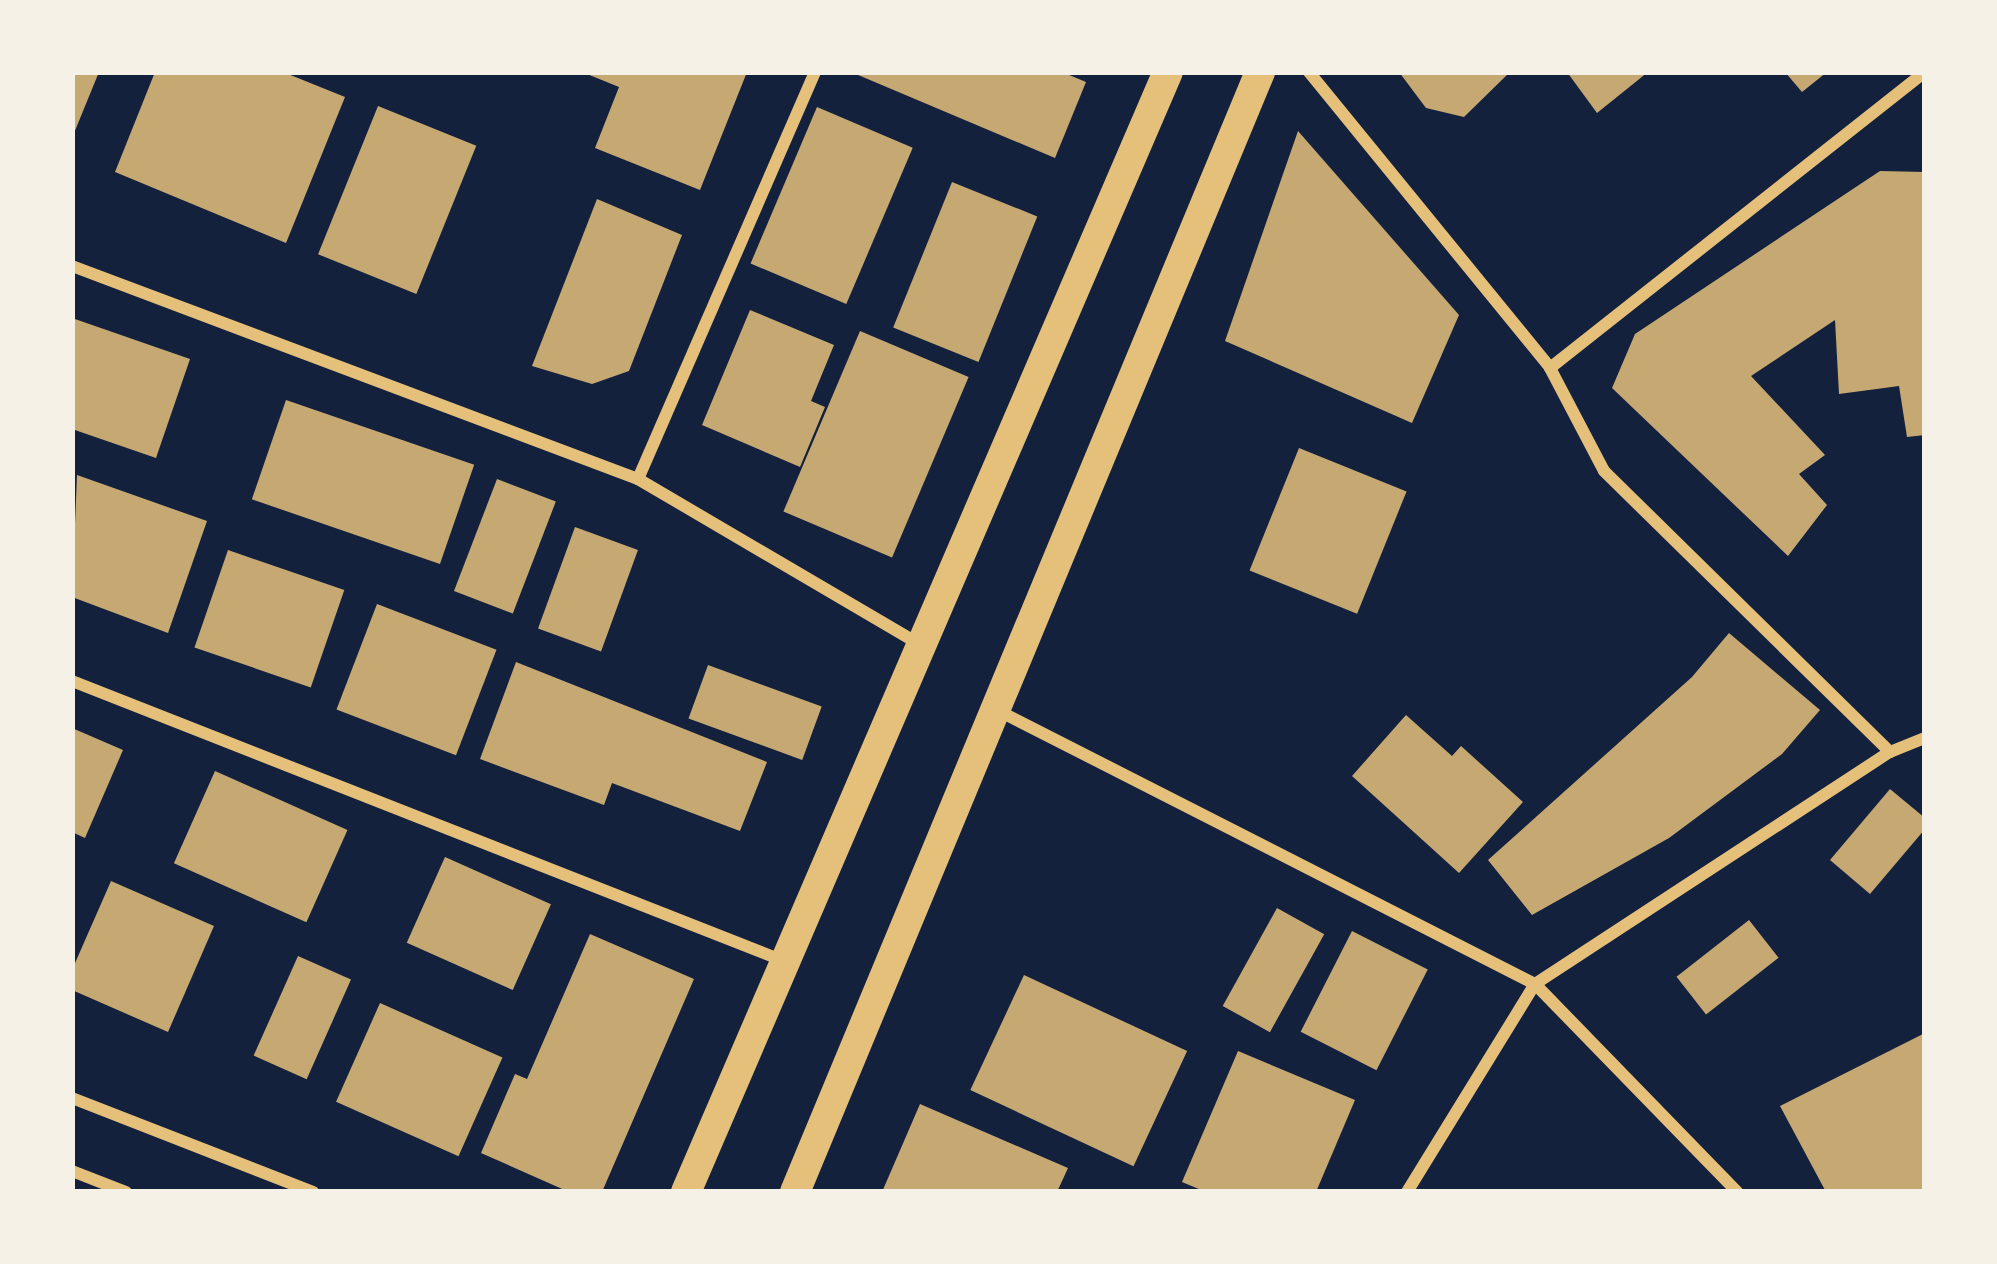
<!DOCTYPE html>
<html>
<head>
<meta charset="utf-8">
<style>
	body { margin:0 }
	#map { position:relative; width:1997px; height:1264px; overflow:hidden; background:#14213d; font-family:"Roboto Condensed",sans-serif }
	div>[style] { position:absolute }
	.building>* { inset:0; background:#c6a872; transform-origin:0 0 }
	.minor>* { height:12px; margin:-6px; padding:0 6px; transform-origin:6px; border-radius:6px; background:#e5c07b }
	.primary>* { height:30px; margin:-15px; padding:0 15px; transform-origin:15px; border-radius:15px; background:#e5c07b }
	span { translate:-50% -50%; white-space:nowrap; text-align:center; line-height:1.15; -webkit-text-stroke:10px #f6f1e7; paint-order:stroke }
	.frame { position:absolute; inset:0; border:75px solid #f6f1e7; pointer-events:none }
</style>
</head>
<body>
<div id="map">
	<div class="building">
		<i style="clip-path:polygon(72px 72px,99px 72px,72px 138px)"></i>
		<i style="clip-path:polygon(155px 72px,283px 72px,345px 97px,286px 243px,115px 172px)"></i>
		<i style="clip-path:polygon(582px 72px,747px 72px,700px 190px,595px 148px,619px 87px)"></i>
		<i style="clip-path:polygon(851px 72px,1062px 72px,1086px 82px,1055px 158px)"></i>
		<i style="clip-path:polygon(1399px 72px,1510px 72px,1464px 117px,1426px 108px)"></i>
		<i style="clip-path:polygon(1567px 72px,1648px 72px,1597px 113px)"></i>
		<i style="clip-path:polygon(1785px 72px,1827px 72px,1802px 92px)"></i>
		<i style="left:378px;top:106px;width:106px;height:160px;rotate:22deg"></i>
		<i style="left:817px;top:107px;width:104px;height:170px;rotate:23deg"></i>
		<i style="clip-path:polygon(1298px 131px,1459px 315px,1412px 423px,1225px 341px)"></i>
		<i style="clip-path:polygon(1880px 171px,1925px 172px,1925px 435px,1907px 437px,1899px 386px,1839px 394px,1835px 320px,1751px 376px,1825px 455px,1799px 474px,1827px 505px,1788px 556px,1612px 388px,1635px 334px)"></i>
		<i style="left:952px;top:182px;width:92px;height:157px;rotate:22deg"></i>
		<i style="clip-path:polygon(597px 199px,682px 235px,629px 371px,592px 384px,532px 366px)"></i>
		<i style="clip-path:polygon(750px 310px,834px 345px,811px 401px,825px 407px,800px 467px,702px 425px)"></i>
		<i style="clip-path:polygon(72px 318px,190px 359px,156px 458px,72px 429px)"></i>
		<i style="left:860px;top:331px;width:118px;height:196px;rotate:23deg"></i>
		<i style="left:286px;top:400px;width:199px;height:105px;rotate:19deg"></i>
		<i style="left:1299px;top:448px;width:116px;height:132px;rotate:22deg"></i>
		<i style="clip-path:polygon(77px 475px,207px 521px,168px 633px,72px 597px)"></i>
		<i style="left:497px;top:479px;width:63px;height:120px;rotate:21deg"></i>
		<i style="left:575px;top:527px;width:67px;height:108px;rotate:20deg"></i>
		<i style="left:228px;top:550px;width:123px;height:103px;rotate:19deg"></i>
		<i style="left:377px;top:604px;width:128px;height:113px;rotate:21deg"></i>
		<i style="clip-path:polygon(1729px 633px,1820px 710px,1782px 754px,1669px 838px,1532px 915px,1488px 860px,1692px 677px)"></i>
		<i style="clip-path:polygon(516px 662px,767px 762px,740px 831px,612px 783px,604px 805px,480px 759px)"></i>
		<i style="left:708px;top:665px;width:121px;height:57px;rotate:20deg"></i>
		<i style="clip-path:polygon(1406px 715px,1452px 756px,1461px 746px,1523px 802px,1459px 873px,1352px 776px)"></i>
		<i style="clip-path:polygon(72px 728px,123px 750px,85px 838px,72px 832px)"></i>
		<i style="left:215px;top:771px;width:145px;height:101px;rotate:24deg"></i>
		<i style="clip-path:polygon(1890px 789px,1925px 818px,1925px 829px,1870px 894px,1830px 860px)"></i>
		<i style="left:445px;top:857px;width:116px;height:94px;rotate:24deg"></i>
		<i style="clip-path:polygon(111px 881px,214px 926px,168px 1032px,72px 990px,72px 970px)"></i>
		<i style="left:1277px;top:908px;width:54px;height:112px;rotate:29deg"></i>
		<i style="left:1749px;top:920px;width:48px;height:92px;rotate:52deg"></i>
		<i style="left:1352px;top:931px;width:85px;height:113px;rotate:27deg"></i>
		<i style="clip-path:polygon(590px 934px,694px 979px,602px 1192px,569px 1192px,481px 1153px,515px 1074px,527px 1079px)"></i>
		<i style="left:298px;top:956px;width:58px;height:109px;rotate:24deg"></i>
		<i style="left:1024px;top:975px;width:180px;height:127px;rotate:25deg"></i>
		<i style="left:380px;top:1003px;width:134px;height:108px;rotate:24deg"></i>
		<i style="clip-path:polygon(1925px 1033px,1925px 1192px,1826px 1192px,1780px 1106px)"></i>
		<i style="clip-path:polygon(1238px 1051px,1355px 1100px,1316px 1192px,1206px 1192px,1182px 1182px)"></i>
		<i style="clip-path:polygon(920px 1104px,1068px 1168px,1057px 1192px,882px 1192px)"></i>
	</div>
	<div class="minor">
		<i style="left:1309px;top:72px;width:382px;rotate:50.8deg"></i>
		<i style="left:1550px;top:368px;width:116px;rotate:62.3deg"></i>
		<i style="left:1604px;top:471px;width:401px;rotate:44.5deg"></i>
		<i style="left:72px;top:266px;width:605px;rotate:20.62deg"></i>
		<i style="left:638px;top:479px;width:326px;rotate:30.4deg"></i>
		<i style="left:1550px;top:368px;width:478px;rotate:-38.3deg"></i>
		<i style="left:638px;top:479px;width:444px;rotate:-66.5deg"></i>
		<i style="left:72px;top:681px;width:765px;rotate:21.47deg"></i>
		<i style="left:997px;top:710px;width:604px;rotate:26.99deg"></i>
		<i style="left:1535px;top:984px;width:290px;rotate:45.8deg"></i>
		<i style="left:72px;top:1098px;width:259px;rotate:21.3deg"></i>
		<i style="left:72px;top:1171px;width:58px;rotate:21.3deg"></i>
		<i style="left:1407px;top:1192px;width:244px;rotate:-58.4deg"></i>
		<i style="left:1535px;top:984px;width:424px;rotate:-33.2deg"></i>
		<i style="left:1890px;top:752px;width:38px;rotate:-22deg"></i>
	</div>
	<div class="primary">
		<i style="left:686px;top:1192px;width:1219px;rotate:-66.72deg"></i>
		<i style="left:795px;top:1192px;width:1213px;rotate:-67.45deg"></i>
	</div>
	<div class="frame"></div>
</div>
</body>
</html>
